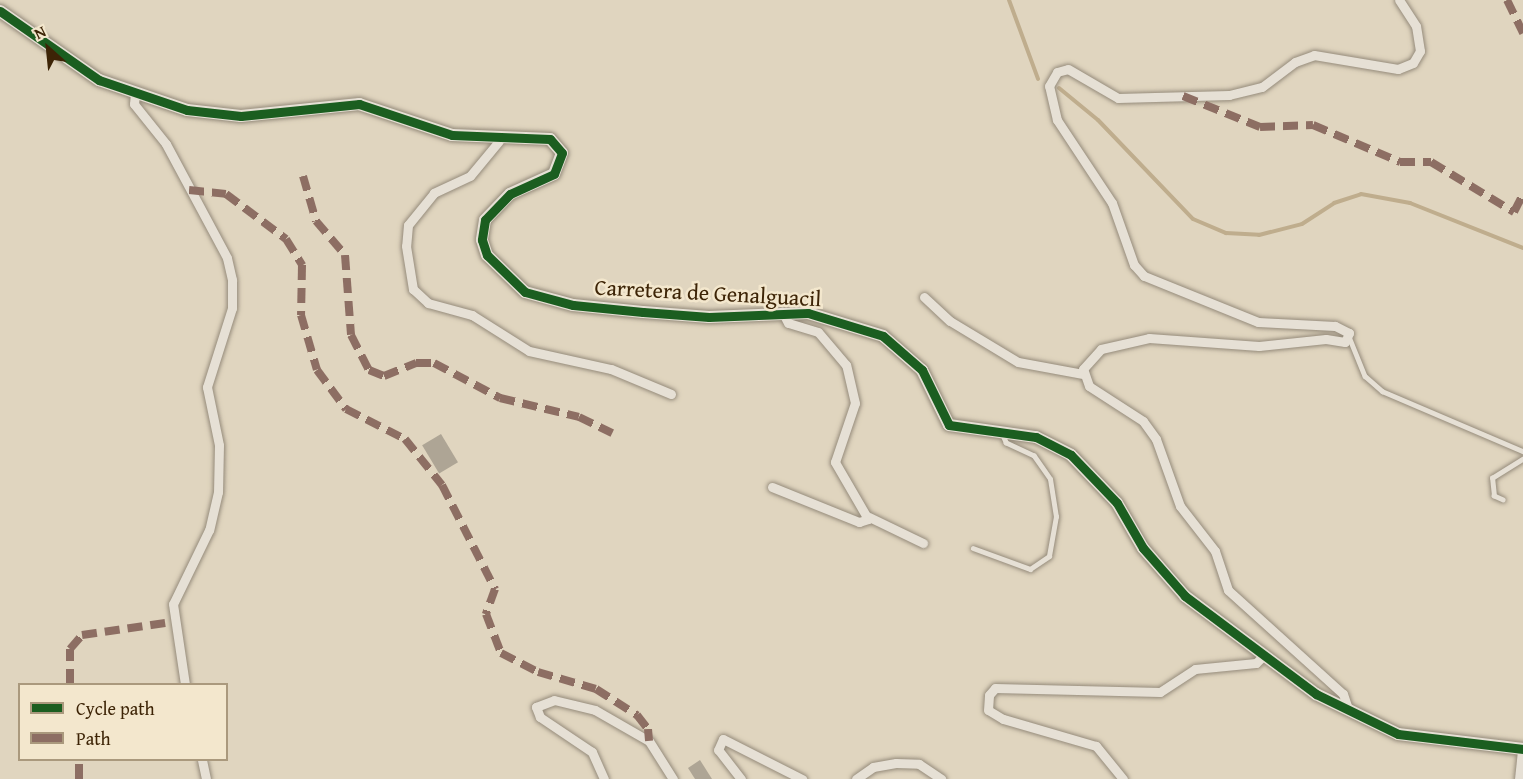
<!DOCTYPE html>
<html>
<head>
<meta charset="utf-8">
<style>
	body { margin:0 }
	#map { position:relative; width:1523px; height:779px; overflow:hidden; background:#e0d5bf; font-family:"Gentium Book Plus",serif }
	div>[style] { position:absolute }
	.stream>* { height:4px; margin:-2px; padding:0 2px; transform-origin:2px; border-radius:2px; background:#bfad8d }
	.building>* { inset:0; background:#aea595; transform-origin:0 0 }
	.roads { filter:drop-shadow(0 0 2px #958b7b) drop-shadow(0 0 2px #958b7b) }
	.service>* { height:4.5px; margin:-2.25px; padding:0 2.25px; transform-origin:2.25px; border-radius:2.25px; background:#e6e0d5 }
	.minor>* { height:9px; margin:-4.5px; padding:0 4.5px; transform-origin:4.5px; border-radius:4.5px; background:#e6e0d5 }
	.tertiary>* { height:12px; margin:-6px; padding:0 6px; transform-origin:6px; border-radius:6px; background:#e6e0d5 }
	.quiet>* { height:8px; margin-top:-4px; transform-origin:0; background:repeating-linear-gradient(90deg,#8d6e63 0 15px,transparent 0 23px) }
	.cycleway>* { height:9px; margin:-4.5px; padding:0 4.5px; transform-origin:4.5px; border-radius:4.5px; background:#1b5e20 }
	span { translate:-50% -50%; white-space:nowrap; text-align:center; line-height:1.15; -webkit-text-stroke:5px #f3e7cd; paint-order:stroke }
	.street-label { font-size:22px; color:#3d2406 }
	.legend { position:absolute; left:18px; top:683px; width:210px; height:78px; box-sizing:border-box; background:#f3e7cd; border:2px solid #aa997d; margin:0; padding:8px 10px; list-style:none; font-size:18px; color:#3d2406 }
	.legend li { display:flex; align-items:center; gap:12px; height:30px }
	.legend b { width:30px; border:2px solid #aa997d }
	.north { position:absolute; left:18px; top:18px; width:60px; height:60px; -webkit-text-stroke:4px #f3e7cd; paint-order:stroke; rotate:333deg; font-size:16px; font-weight:700; line-height:24px; text-align:center; color:#3d2406 }
	.north::after { content:''; display:block; margin:auto; width:21px; height:27px; background:#3d2406; clip-path:polygon(50% 0,100% 100%,50% 72%,0 100%) }
</style>
</head>
<body>
<div id="map">
	<div class="stream">
		<i style="left:1009px;top:0;width:84px;rotate:69.8deg"></i>
		<i style="left:1059px;top:88px;width:50px;rotate:39.4deg"></i>
		<i style="left:1098px;top:120px;width:137px;rotate:46.2deg"></i>
		<i style="left:1193px;top:219px;width:36px;rotate:23deg"></i>
		<i style="left:1226px;top:233px;width:33px;rotate:3deg"></i>
		<i style="left:1259px;top:235px;width:44px;rotate:-14.3deg"></i>
		<i style="left:1302px;top:224px;width:38px;rotate:-33deg"></i>
		<i style="left:1334px;top:203px;width:28px;rotate:-18deg"></i>
		<i style="left:1361px;top:194px;width:50px;rotate:10.4deg"></i>
		<i style="left:1410px;top:203px;width:122px;rotate:21.7deg"></i>
	</div>
	<div class="building">
		<i style="left:441px;top:434px;width:33px;height:22px;rotate:59deg"></i>
		<i style="clip-path:polygon(700px 760px,712px 779px,695px 779px,688px 768px)"></i>
	</div>
	<div class="roads">
		<div class="service">
			<i style="left:1350px;top:339px;width:40px;rotate:68deg"></i>
			<i style="left:1365px;top:376px;width:23px;rotate:41deg"></i>
			<i style="left:1382px;top:391px;width:153px;rotate:23.1deg"></i>
			<i style="left:1503px;top:500px;width:10px;rotate:-156deg"></i>
			<i style="left:1494px;top:496px;width:18px;rotate:-96deg"></i>
			<i style="left:1492px;top:478px;width:36px;rotate:-32deg"></i>
			<i style="left:973px;top:548px;width:61px;rotate:20.2deg"></i>
			<i style="left:1030px;top:569px;width:23px;rotate:-34deg"></i>
			<i style="left:1049px;top:556px;width:40px;rotate:-80deg"></i>
			<i style="left:1056px;top:517px;width:38px;rotate:-99deg"></i>
			<i style="left:1050px;top:479px;width:28px;rotate:-125deg"></i>
			<i style="left:1034px;top:456px;width:31px;rotate:-155deg"></i>
			<i style="left:1006px;top:443px;width:10px;rotate:-114deg"></i>
		</div>
		<div class="minor">
			<i style="left:135px;top:93px;width:11px;rotate:95deg"></i>
			<i style="left:134px;top:104px;width:51px;rotate:51.3deg"></i>
			<i style="left:166px;top:144px;width:129px;rotate:61.8deg"></i>
			<i style="left:227px;top:258px;width:23px;rotate:77deg"></i>
			<i style="left:232px;top:280px;width:28px;rotate:90deg"></i>
			<i style="left:232px;top:308px;width:83px;rotate:107.6deg"></i>
			<i style="left:207px;top:387px;width:59px;rotate:78.3deg"></i>
			<i style="left:219px;top:445px;width:47px;rotate:91.2deg"></i>
			<i style="left:218px;top:492px;width:39px;rotate:103deg"></i>
			<i style="left:209px;top:530px;width:82px;rotate:115.9deg"></i>
			<i style="left:173px;top:604px;width:81px;rotate:81.5deg"></i>
			<i style="left:499px;top:141px;width:45px;rotate:129.6deg"></i>
			<i style="left:470px;top:176px;width:40px;rotate:155deg"></i>
			<i style="left:434px;top:193px;width:41px;rotate:129.1deg"></i>
			<i style="left:408px;top:225px;width:21px;rotate:95deg"></i>
			<i style="left:406px;top:246px;width:44px;rotate:80.8deg"></i>
			<i style="left:413px;top:289px;width:21px;rotate:43deg"></i>
			<i style="left:428px;top:303px;width:46px;rotate:15.3deg"></i>
			<i style="left:472px;top:315px;width:67px;rotate:32.3deg"></i>
			<i style="left:529px;top:351px;width:84px;rotate:12.4deg"></i>
			<i style="left:611px;top:369px;width:65px;rotate:22.6deg"></i>
			<i style="left:924px;top:297px;width:35px;rotate:43deg"></i>
			<i style="left:950px;top:321px;width:79px;rotate:31.1deg"></i>
			<i style="left:1018px;top:362px;width:66px;rotate:10.5deg"></i>
			<i style="left:772px;top:487px;width:94px;rotate:21.9deg"></i>
			<i style="left:859px;top:522px;width:9px;rotate:-18deg"></i>
			<i style="left:868px;top:519px;width:66px;rotate:-120.1deg"></i>
			<i style="left:835px;top:462px;width:62px;rotate:-71.3deg"></i>
			<i style="left:855px;top:403px;width:39px;rotate:-103deg"></i>
			<i style="left:846px;top:365px;width:43px;rotate:-130.3deg"></i>
			<i style="left:818px;top:332px;width:31px;rotate:-163deg"></i>
			<i style="left:788px;top:323px;width:13px;rotate:-117deg"></i>
			<i style="left:869px;top:517px;width:60px;rotate:25.7deg"></i>
			<i style="left:1348px;top:709px;width:16px;rotate:-108deg"></i>
			<i style="left:1343px;top:694px;width:155px;rotate:-137.9deg"></i>
			<i style="left:1228px;top:590px;width:41px;rotate:-108.4deg"></i>
			<i style="left:1215px;top:551px;width:57px;rotate:-127.9deg"></i>
			<i style="left:1180px;top:506px;width:71px;rotate:-109.7deg"></i>
			<i style="left:1156px;top:439px;width:22px;rotate:-126deg"></i>
			<i style="left:1143px;top:421px;width:64px;rotate:-147.1deg"></i>
			<i style="left:1089px;top:386px;width:18px;rotate:-109deg"></i>
			<i style="left:1083px;top:369px;width:27px;rotate:-48deg"></i>
			<i style="left:1101px;top:349px;width:49px;rotate:-12.9deg"></i>
			<i style="left:1149px;top:338px;width:110px;rotate:4.2deg"></i>
			<i style="left:1259px;top:346px;width:67px;rotate:-6deg"></i>
			<i style="left:1326px;top:339px;width:19px;rotate:9deg"></i>
			<i style="left:1345px;top:342px;width:10px;rotate:-66deg"></i>
			<i style="left:1349px;top:333px;width:16px;rotate:-153deg"></i>
			<i style="left:1335px;top:326px;width:77px;rotate:-177deg"></i>
			<i style="left:1258px;top:322px;width:123px;rotate:-158deg"></i>
			<i style="left:1144px;top:276px;width:15px;rotate:-132deg"></i>
			<i style="left:1134px;top:265px;width:66px;rotate:-109.5deg"></i>
			<i style="left:1112px;top:203px;width:100px;rotate:-123.5deg"></i>
			<i style="left:1057px;top:120px;width:35px;rotate:-103deg"></i>
			<i style="left:1049px;top:86px;width:16px;rotate:-60deg"></i>
			<i style="left:1057px;top:72px;width:11px;rotate:-15deg"></i>
			<i style="left:1068px;top:69px;width:58px;rotate:30.1deg"></i>
			<i style="left:1118px;top:98px;width:111px;rotate:-1.5deg"></i>
			<i style="left:1229px;top:95px;width:34px;rotate:-14deg"></i>
			<i style="left:1262px;top:87px;width:41px;rotate:-37.1deg"></i>
			<i style="left:1295px;top:62px;width:20px;rotate:-20deg"></i>
			<i style="left:1314px;top:55px;width:85px;rotate:9.5deg"></i>
			<i style="left:1398px;top:69px;width:16px;rotate:-22deg"></i>
			<i style="left:1413px;top:63px;width:14px;rotate:-60deg"></i>
			<i style="left:1420px;top:51px;width:25px;rotate:-99deg"></i>
			<i style="left:1416px;top:26px;width:31px;rotate:-123deg"></i>
			<i style="left:202px;top:760px;width:19px;rotate:78deg"></i>
			<i style="left:604px;top:779px;width:30px;rotate:-114deg"></i>
			<i style="left:592px;top:752px;width:63px;rotate:-146.1deg"></i>
			<i style="left:540px;top:717px;width:11px;rotate:-112deg"></i>
			<i style="left:536px;top:707px;width:19px;rotate:-21deg"></i>
			<i style="left:554px;top:700px;width:42px;rotate:13.7deg"></i>
			<i style="left:595px;top:710px;width:62px;rotate:29.9deg"></i>
			<i style="left:649px;top:741px;width:45px;rotate:57.7deg"></i>
			<i style="left:741px;top:779px;width:37px;rotate:-128deg"></i>
			<i style="left:718px;top:750px;width:12px;rotate:-66deg"></i>
			<i style="left:723px;top:739px;width:89px;rotate:26.9deg"></i>
			<i style="left:856px;top:779px;width:21px;rotate:-35deg"></i>
			<i style="left:873px;top:767px;width:23px;rotate:-10deg"></i>
			<i style="left:896px;top:763px;width:23px;rotate:2deg"></i>
			<i style="left:919px;top:764px;width:27px;rotate:34deg"></i>
			<i style="left:1123px;top:779px;width:43px;rotate:-129.3deg"></i>
			<i style="left:1096px;top:746px;width:97px;rotate:-163.8deg"></i>
			<i style="left:1003px;top:719px;width:17px;rotate:-149deg"></i>
			<i style="left:988px;top:710px;width:15px;rotate:-86deg"></i>
			<i style="left:989px;top:695px;width:9px;rotate:-49deg"></i>
			<i style="left:995px;top:688px;width:165px;rotate:1.4deg"></i>
			<i style="left:1160px;top:692px;width:42px;rotate:-33.3deg"></i>
			<i style="left:1195px;top:669px;width:61px;rotate:-5.6deg"></i>
			<i style="left:1256px;top:663px;width:8px;rotate:-45deg"></i>
			<i style="left:1519px;top:779px;width:30px;rotate:-84deg"></i>
		</div>
		<div class="tertiary">
			<i style="left:0;top:11px;width:121px;rotate:34.9deg"></i>
			<i style="left:99px;top:80px;width:93px;rotate:18.8deg"></i>
			<i style="left:187px;top:110px;width:54px;rotate:6.3deg"></i>
			<i style="left:241px;top:116px;width:119px;rotate:-5.8deg"></i>
			<i style="left:359px;top:104px;width:98px;rotate:18.4deg"></i>
			<i style="left:452px;top:135px;width:98px;rotate:2.3deg"></i>
			<i style="left:550px;top:139px;width:18px;rotate:49deg"></i>
			<i style="left:562px;top:153px;width:22px;rotate:111deg"></i>
			<i style="left:554px;top:174px;width:48px;rotate:155.6deg"></i>
			<i style="left:510px;top:194px;width:36px;rotate:134deg"></i>
			<i style="left:485px;top:220px;width:20px;rotate:99deg"></i>
			<i style="left:482px;top:240px;width:16px;rotate:72deg"></i>
			<i style="left:487px;top:255px;width:53px;rotate:44.2deg"></i>
			<i style="left:525px;top:292px;width:50px;rotate:15.2deg"></i>
			<i style="left:573px;top:305px;width:70px;rotate:5.7deg"></i>
			<i style="left:643px;top:312px;width:66px;rotate:4.3deg"></i>
			<i style="left:709px;top:317px;width:99px;rotate:-2.3deg"></i>
			<i style="left:808px;top:313px;width:78px;rotate:17deg"></i>
			<i style="left:883px;top:336px;width:52px;rotate:41.1deg"></i>
			<i style="left:922px;top:370px;width:61px;rotate:63.9deg"></i>
			<i style="left:949px;top:425px;width:88px;rotate:7.9deg"></i>
			<i style="left:1036px;top:437px;width:39px;rotate:27deg"></i>
			<i style="left:1071px;top:455px;width:66px;rotate:46.2deg"></i>
			<i style="left:1117px;top:503px;width:52px;rotate:60deg"></i>
			<i style="left:1143px;top:548px;width:64px;rotate:48.8deg"></i>
			<i style="left:1185px;top:596px;width:164px;rotate:36.8deg"></i>
			<i style="left:1316px;top:694px;width:91px;rotate:26deg"></i>
			<i style="left:1398px;top:734px;width:126px;rotate:6.8deg"></i>
		</div>
	</div>
	<div class="quiet">
		<i style="left:1507px;top:0;width:37px;rotate:64deg"></i>
		<i style="left:1183px;top:96px;width:83px;rotate:21.9deg"></i>
		<i style="left:1260px;top:127px;width:53px;rotate:-2.2deg"></i>
		<i style="left:1313px;top:125px;width:95px;rotate:23deg"></i>
		<i style="left:1400px;top:162px;width:31px"></i>
		<i style="left:1431px;top:162px;width:97px;rotate:31.1deg"></i>
		<i style="left:1514px;top:212px;width:20px;rotate:-63deg"></i>
		<i style="left:303px;top:176px;width:47px;rotate:73.9deg"></i>
		<i style="left:316px;top:221px;width:45px;rotate:49.5deg"></i>
		<i style="left:345px;top:255px;width:80px;rotate:85.7deg"></i>
		<i style="left:351px;top:335px;width:39px;rotate:63deg"></i>
		<i style="left:369px;top:370px;width:16px;rotate:22deg"></i>
		<i style="left:384px;top:376px;width:35px;rotate:-22deg"></i>
		<i style="left:416px;top:363px;width:18px"></i>
		<i style="left:434px;top:363px;width:75px;rotate:27.9deg"></i>
		<i style="left:500px;top:398px;width:81px;rotate:13.5deg"></i>
		<i style="left:579px;top:417px;width:37px;rotate:26deg"></i>
		<i style="left:189px;top:190px;width:37px;rotate:6deg"></i>
		<i style="left:226px;top:194px;width:75px;rotate:36.9deg"></i>
		<i style="left:286px;top:239px;width:31px;rotate:58deg"></i>
		<i style="left:302px;top:265px;width:50px;rotate:91.1deg"></i>
		<i style="left:301px;top:315px;width:57px;rotate:73.8deg"></i>
		<i style="left:317px;top:370px;width:49px;rotate:53.4deg"></i>
		<i style="left:346px;top:409px;width:66px;rotate:27deg"></i>
		<i style="left:405px;top:439px;width:59px;rotate:51.2deg"></i>
		<i style="left:442px;top:485px;width:117px;rotate:63deg"></i>
		<i style="left:495px;top:589px;width:27px;rotate:110deg"></i>
		<i style="left:486px;top:614px;width:42px;rotate:69deg"></i>
		<i style="left:501px;top:653px;width:42px;rotate:27.2deg"></i>
		<i style="left:538px;top:672px;width:60px;rotate:16.3deg"></i>
		<i style="left:596px;top:689px;width:49px;rotate:32.4deg"></i>
		<i style="left:637px;top:715px;width:18px;rotate:52deg"></i>
		<i style="left:648px;top:729px;width:12px;rotate:85deg"></i>
		<i style="left:70px;top:684px;width:35px;rotate:-90deg"></i>
		<i style="left:70px;top:649px;width:18px;rotate:-49deg"></i>
		<i style="left:82px;top:635px;width:91px;rotate:-8.2deg"></i>
		<i style="left:79px;top:779px;width:19px;rotate:-90deg"></i>
	</div>
	<div class="cycleway">
		<i style="left:0;top:11px;width:121px;rotate:34.9deg"></i>
		<i style="left:99px;top:80px;width:93px;rotate:18.8deg"></i>
		<i style="left:187px;top:110px;width:54px;rotate:6.3deg"></i>
		<i style="left:241px;top:116px;width:119px;rotate:-5.8deg"></i>
		<i style="left:359px;top:104px;width:98px;rotate:18.4deg"></i>
		<i style="left:452px;top:135px;width:98px;rotate:2.3deg"></i>
		<i style="left:550px;top:139px;width:18px;rotate:49deg"></i>
		<i style="left:562px;top:153px;width:22px;rotate:111deg"></i>
		<i style="left:554px;top:174px;width:48px;rotate:155.6deg"></i>
		<i style="left:510px;top:194px;width:36px;rotate:134deg"></i>
		<i style="left:485px;top:220px;width:20px;rotate:99deg"></i>
		<i style="left:482px;top:240px;width:16px;rotate:72deg"></i>
		<i style="left:487px;top:255px;width:53px;rotate:44.2deg"></i>
		<i style="left:525px;top:292px;width:50px;rotate:15.2deg"></i>
		<i style="left:573px;top:305px;width:70px;rotate:5.7deg"></i>
		<i style="left:643px;top:312px;width:66px;rotate:4.3deg"></i>
		<i style="left:709px;top:317px;width:99px;rotate:-2.3deg"></i>
		<i style="left:808px;top:313px;width:78px;rotate:17deg"></i>
		<i style="left:883px;top:336px;width:52px;rotate:41.1deg"></i>
		<i style="left:922px;top:370px;width:61px;rotate:63.9deg"></i>
		<i style="left:949px;top:425px;width:88px;rotate:7.9deg"></i>
		<i style="left:1036px;top:437px;width:39px;rotate:27deg"></i>
		<i style="left:1071px;top:455px;width:66px;rotate:46.2deg"></i>
		<i style="left:1117px;top:503px;width:52px;rotate:60deg"></i>
		<i style="left:1143px;top:548px;width:64px;rotate:48.8deg"></i>
		<i style="left:1185px;top:596px;width:164px;rotate:36.8deg"></i>
		<i style="left:1316px;top:694px;width:91px;rotate:26deg"></i>
		<i style="left:1398px;top:734px;width:126px;rotate:6.8deg"></i>
	</div>
	<div class="street-label">
		<span style="left:708px;top:293px;rotate:3deg">Carretera de Genalguacil</span>
	</div>
	<ul class="legend">
	<li><b style="height:8px;background:#1b5e20"></b>Cycle path</li>
	<li><b style="height:8px;background:#8d6e63"></b>Path</li>
	</ul>
	<div class="north">N</div>
</div>
</body>
</html>
